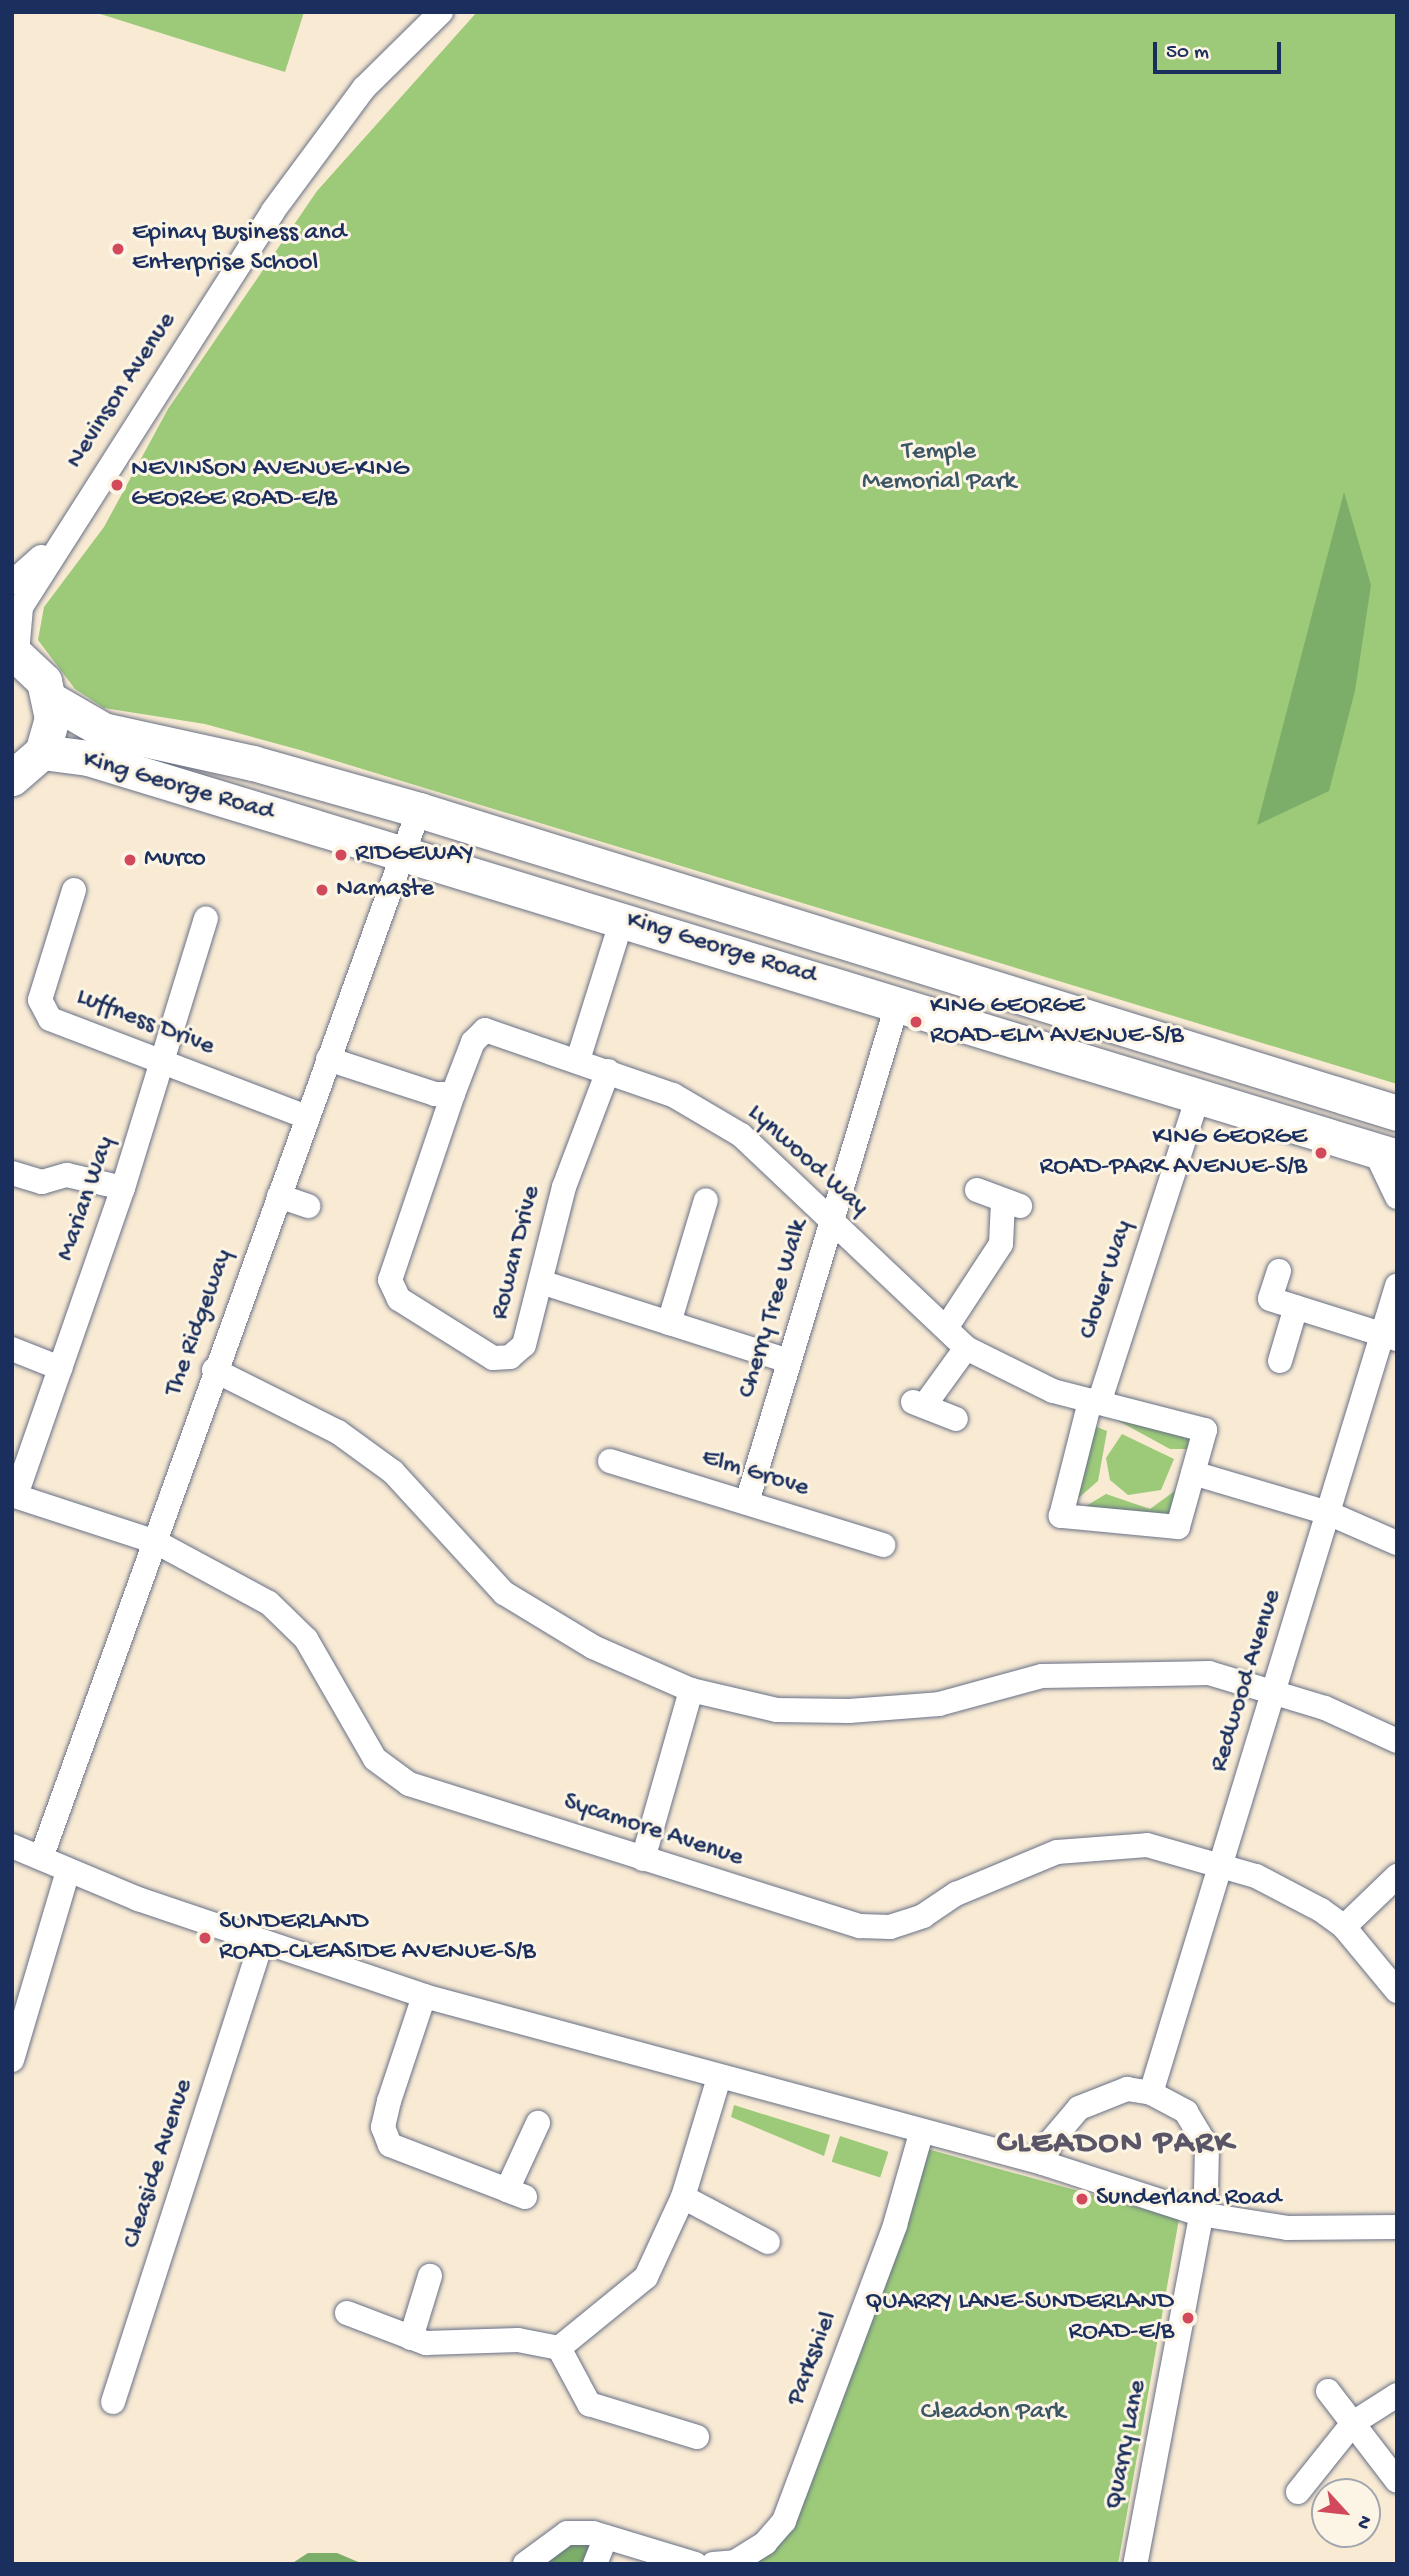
<!DOCTYPE html>
<html>
<head>
<meta charset="utf-8">
<style>
	body { margin:0 }
	#map { position:relative; width:1409px; height:2576px; overflow:hidden; background:#f8ead3; font-family:"Gochi Hand",sans-serif }
	div>[style] { position:absolute }
	.green>* { inset:0; background:#9cca79; transform-origin:0 0 }
	.forest>* { inset:0; background:#7dae69 }
	.roads { filter:drop-shadow(0 0 2px #687087) drop-shadow(0 0 2px #687087) }
	.minor>* { height:24px; margin:-12px; padding:0 12px; transform-origin:12px; border-radius:12px; background:#fff }
	.highway>* { height:35px; margin:-17.5px; padding:0 17.5px; transform-origin:17.5px; border-radius:17.5px; background:#fff }
	.dots>* { width:19px; height:19px; translate:-50% -50%; box-sizing:border-box; border:4px solid #fcf5e5; border-radius:50% }
	span { translate:-50% -50%; white-space:nowrap; text-align:center; line-height:1.15; -webkit-text-stroke:6px #fcf5e5; paint-order:stroke }
	.poi-label { font-size:26px; color:#1b2f5e }
	.left { translate:0 -50%; text-align:left }
	.right { translate:-100% -50%; text-align:right }
	.street-label { font-size:26px; color:#1b2f5e }
	.park-label { font-size:26px; color:#3b5665 }
	.district-label { font-size:33px; color:#5a5668; font-weight:700; letter-spacing:2px }
	.frame { position:absolute; inset:0; border:14px solid #1b2f5e; pointer-events:none }
	.north { position:absolute; left:1311px; top:2478px; width:70px; height:70px; box-sizing:border-box; background:#fcf5e5; border:2px solid #a2a6af; border-radius:50%; rotate:117deg; font-size:19px; font-weight:700; line-height:28px; text-align:center; color:#1b2f5e }
	.north::after { content:''; display:block; margin:auto; width:24px; height:32px; background:#d1495b; clip-path:polygon(50% 0,100% 100%,50% 72%,0 100%) }
	.scale { position:absolute; left:1153px; top:42px; width:128px; height:32px; box-sizing:border-box; border:4px solid #1b2f5e; border-top:0; padding-left:9px; font-size:21px; line-height:24px; white-space:nowrap; color:#1b2f5e; -webkit-text-stroke:5px #fcf5e5; paint-order:stroke }
</style>
</head>
<body>
<div id="map">
	<div class="green">
		<i style="clip-path:polygon(94px 12px,304px 12px,285px 72px)"></i>
		<i style="clip-path:polygon(477px 12px,1397px 12px,1397px 1084px,300px 750px,205px 724px,104px 708px,75px 689px,38px 640px,44px 607px,104px 527px,168px 409px,317px 191px)"></i>
		<i style="clip-path:polygon(1102px 1412px,1191px 1439px,1190px 1449px,1170px 1449px)"></i>
		<i style="clip-path:polygon(1092px 1425px,1107px 1431px,1098px 1481px,1067px 1508px)"></i>
		<i style="clip-path:polygon(1122px 1434px,1174px 1459px,1161px 1490px,1128px 1495px,1110px 1480px,1106px 1458px)"></i>
		<i style="clip-path:polygon(1176px 1490px,1175px 1523px,1076px 1512px,1106px 1494px,1150px 1509px)"></i>
		<i style="clip-path:polygon(734px 2105px,830px 2135px,824px 2156px,731px 2117px)"></i>
		<i style="left:840px;top:2136px;width:51px;height:27px;rotate:18deg"></i>
		<i style="clip-path:polygon(924px 2148px,1179px 2219px,1118px 2564px,743px 2564px,771px 2548px)"></i>
	</div>
	<div class="forest">
		<i style="clip-path:polygon(1344px 492px,1371px 585px,1355px 691px,1329px 791px,1257px 825px)"></i>
		<i style="clip-path:polygon(591px 2539px,589px 2564px,534px 2564px,570px 2540px)"></i>
		<i style="clip-path:polygon(308px 2553px,337px 2553px,363px 2564px,291px 2564px)"></i>
	</div>
	<div class="roads">
		<div class="minor">
			<i style="left:12px;top:583px;width:39px;rotate:-42deg"></i>
			<i style="left:17px;top:653px;width:46px;rotate:-85deg"></i>
			<i style="left:21px;top:607px;width:469px;rotate:-57.5deg"></i>
			<i style="left:273px;top:211px;width:153px;rotate:-53.5deg"></i>
			<i style="left:364px;top:88px;width:108px;rotate:-44.6deg"></i>
			<i style="left:74px;top:890px;width:115px;rotate:107.2deg"></i>
			<i style="left:40px;top:1000px;width:21px;rotate:62deg"></i>
			<i style="left:50px;top:1019px;width:275px;rotate:20.9deg"></i>
			<i style="left:328px;top:1059px;width:113px;rotate:18.1deg"></i>
			<i style="left:435px;top:1094px;width:18px"></i>
			<i style="left:453px;top:1094px;width:56px;rotate:-69deg"></i>
			<i style="left:473px;top:1042px;width:17px;rotate:-45deg"></i>
			<i style="left:485px;top:1030px;width:199px;rotate:19.1deg"></i>
			<i style="left:673px;top:1095px;width:79px;rotate:30.5deg"></i>
			<i style="left:741px;top:1135px;width:310px;rotate:43.4deg"></i>
			<i style="left:966px;top:1348px;width:97px;rotate:26.3deg"></i>
			<i style="left:1053px;top:1391px;width:157px;rotate:14.4deg"></i>
			<i style="left:1205px;top:1430px;width:101px;rotate:105.6deg"></i>
			<i style="left:1178px;top:1527px;width:118px;rotate:-174.6deg"></i>
			<i style="left:1061px;top:1516px;width:119px;rotate:-75.8deg"></i>
			<i style="left:578px;top:1060px;width:147px;rotate:-72.6deg"></i>
			<i style="left:453px;top:1094px;width:196px;rotate:108.7deg"></i>
			<i style="left:390px;top:1280px;width:21px;rotate:65deg"></i>
			<i style="left:399px;top:1299px;width:111px;rotate:32.1deg"></i>
			<i style="left:493px;top:1358px;width:17px;rotate:-3deg"></i>
			<i style="left:510px;top:1357px;width:18px;rotate:-41deg"></i>
			<i style="left:524px;top:1345px;width:163px;rotate:-75.8deg"></i>
			<i style="left:564px;top:1187px;width:124px;rotate:-69.2deg"></i>
			<i style="left:1375px;top:1151px;width:51px;rotate:64.4deg"></i>
			<i style="left:12px;top:1173px;width:31px;rotate:17deg"></i>
			<i style="left:42px;top:1182px;width:26px;rotate:-16deg"></i>
			<i style="left:67px;top:1175px;width:57px;rotate:13.1deg"></i>
			<i style="left:977px;top:1190px;width:46px;rotate:20.4deg"></i>
			<i style="left:279px;top:1196px;width:31px;rotate:19deg"></i>
			<i style="left:1279px;top:1271px;width:29px;rotate:108deg"></i>
			<i style="left:1270px;top:1299px;width:133px;rotate:17.5deg"></i>
			<i style="left:544px;top:1283px;width:257px;rotate:17.7deg"></i>
			<i style="left:669px;top:1323px;width:128px;rotate:-73.3deg"></i>
			<i style="left:946px;top:1328px;width:100px;rotate:-56.8deg"></i>
			<i style="left:1001px;top:1244px;width:43px;rotate:-87.3deg"></i>
			<i style="left:12px;top:1349px;width:52px;rotate:21.6deg"></i>
			<i style="left:1280px;top:1361px;width:56px;rotate:-73.5deg"></i>
			<i style="left:214px;top:1370px;width:139px;rotate:26.6deg"></i>
			<i style="left:338px;top:1432px;width:68px;rotate:36deg"></i>
			<i style="left:393px;top:1472px;width:164px;rotate:47.5deg"></i>
			<i style="left:504px;top:1593px;width:104px;rotate:31.2deg"></i>
			<i style="left:593px;top:1647px;width:107px;rotate:23.7deg"></i>
			<i style="left:691px;top:1690px;width:88px;rotate:13.1deg"></i>
			<i style="left:777px;top:1710px;width:72px;rotate:0.8deg"></i>
			<i style="left:849px;top:1711px;width:90px;rotate:-4.4deg"></i>
			<i style="left:939px;top:1704px;width:107px;rotate:-15.2deg"></i>
			<i style="left:1042px;top:1676px;width:167px;rotate:-1deg"></i>
			<i style="left:1209px;top:1673px;width:121px;rotate:16.8deg"></i>
			<i style="left:1325px;top:1708px;width:79px;rotate:24.6deg"></i>
			<i style="left:913px;top:1402px;width:46px;rotate:21.6deg"></i>
			<i style="left:1099px;top:1403px;width:323px;rotate:-72.1deg"></i>
			<i style="left:924px;top:1406px;width:72px;rotate:-54.1deg"></i>
			<i style="left:610px;top:1461px;width:286px;rotate:17.1deg"></i>
			<i style="left:1193px;top:1473px;width:141px;rotate:16.5deg"></i>
			<i style="left:1328px;top:1513px;width:75px;rotate:23.5deg"></i>
			<i style="left:12px;top:1495px;width:151px;rotate:18.1deg"></i>
			<i style="left:156px;top:1542px;width:128px;rotate:28.4deg"></i>
			<i style="left:269px;top:1603px;width:52px;rotate:44.2deg"></i>
			<i style="left:306px;top:1639px;width:138px;rotate:60.1deg"></i>
			<i style="left:375px;top:1759px;width:42px;rotate:36.3deg"></i>
			<i style="left:409px;top:1784px;width:473px;rotate:17.5deg"></i>
			<i style="left:860px;top:1926px;width:30px;rotate:2deg"></i>
			<i style="left:890px;top:1927px;width:35px;rotate:-18deg"></i>
			<i style="left:923px;top:1916px;width:40px;rotate:-34deg"></i>
			<i style="left:956px;top:1894px;width:109px;rotate:-22.6deg"></i>
			<i style="left:1057px;top:1852px;width:90px;rotate:-4.4deg"></i>
			<i style="left:1147px;top:1845px;width:113px;rotate:15.9deg"></i>
			<i style="left:1256px;top:1876px;width:73px;rotate:27.6deg"></i>
			<i style="left:1321px;top:1910px;width:29px;rotate:36deg"></i>
			<i style="left:1344px;top:1927px;width:83px;rotate:50.4deg"></i>
			<i style="left:16px;top:1495px;width:325px;rotate:-70.8deg"></i>
			<i style="left:123px;top:1188px;width:282px;rotate:-72.9deg"></i>
			<i style="left:747px;top:1502px;width:522px;rotate:-73.2deg"></i>
			<i style="left:12px;top:1846px;width:137px;rotate:22.8deg"></i>
			<i style="left:138px;top:1899px;width:302px;rotate:18.7deg"></i>
			<i style="left:424px;top:1996px;width:641px;rotate:15.1deg"></i>
			<i style="left:1043px;top:2163px;width:165px;rotate:18deg"></i>
			<i style="left:1200px;top:2214px;width:88px;rotate:9.1deg"></i>
			<i style="left:1287px;top:2228px;width:110px;rotate:-0.5deg"></i>
			<i style="left:41px;top:1858px;width:1114px;rotate:-70.17deg"></i>
			<i style="left:643px;top:1859px;width:176px;rotate:-74.1deg"></i>
			<i style="left:1344px;top:1927px;width:74px;rotate:-43.9deg"></i>
			<i style="left:424px;top:1996px;width:111px;rotate:108.4deg"></i>
			<i style="left:389px;top:2101px;width:27px;rotate:103deg"></i>
			<i style="left:383px;top:2127px;width:19px;rotate:69deg"></i>
			<i style="left:390px;top:2145px;width:125px;rotate:21deg"></i>
			<i style="left:12px;top:2060px;width:197px;rotate:-73.5deg"></i>
			<i style="left:1151px;top:2093px;width:844px;rotate:-73.05deg"></i>
			<i style="left:1043px;top:2163px;width:23px;rotate:-70deg"></i>
			<i style="left:1051px;top:2141px;width:43px;rotate:-49.7deg"></i>
			<i style="left:1079px;top:2108px;width:52px;rotate:-21.6deg"></i>
			<i style="left:1127px;top:2089px;width:24px;rotate:9deg"></i>
			<i style="left:1151px;top:2093px;width:40px;rotate:28deg"></i>
			<i style="left:1186px;top:2112px;width:41px;rotate:59deg"></i>
			<i style="left:1207px;top:2147px;width:43px;rotate:91.3deg"></i>
			<i style="left:1206px;top:2190px;width:381px;rotate:100.7deg"></i>
			<i style="left:525px;top:2197px;width:19px;rotate:-159deg"></i>
			<i style="left:507px;top:2190px;width:74px;rotate:-65.2deg"></i>
			<i style="left:683px;top:2197px;width:124px;rotate:-73.2deg"></i>
			<i style="left:347px;top:2313px;width:85px;rotate:20.8deg"></i>
			<i style="left:426px;top:2343px;width:92px;rotate:-1.9deg"></i>
			<i style="left:518px;top:2340px;width:42px;rotate:11deg"></i>
			<i style="left:559px;top:2348px;width:64px;rotate:61.8deg"></i>
			<i style="left:589px;top:2404px;width:113px;rotate:17deg"></i>
			<i style="left:411px;top:2338px;width:65px;rotate:-73deg"></i>
			<i style="left:559px;top:2348px;width:112px;rotate:-39.2deg"></i>
			<i style="left:646px;top:2277px;width:88px;rotate:-65.2deg"></i>
			<i style="left:683px;top:2197px;width:96px;rotate:27.9deg"></i>
			<i style="left:1328px;top:2391px;width:113px;rotate:52.5deg"></i>
			<i style="left:113px;top:2402px;width:481px;rotate:-72.1deg"></i>
			<i style="left:1298px;top:2492px;width:88px;rotate:-51.4deg"></i>
			<i style="left:1353px;top:2423px;width:52px;rotate:-32.5deg"></i>
			<i style="left:525px;top:2564px;width:52px;rotate:-36.4deg"></i>
			<i style="left:567px;top:2533px;width:26px"></i>
			<i style="left:593px;top:2533px;width:107px;rotate:16.9deg"></i>
			<i style="left:595px;top:2564px;width:29px;rotate:-68deg"></i>
			<i style="left:713px;top:2564px;width:22px;rotate:-5deg"></i>
			<i style="left:735px;top:2562px;width:36px;rotate:-32deg"></i>
			<i style="left:765px;top:2543px;width:29px;rotate:-49deg"></i>
			<i style="left:784px;top:2521px;width:316px;rotate:-69.4deg"></i>
			<i style="left:895px;top:2225px;width:95px;rotate:-74.1deg"></i>
		</div>
		<div class="highway">
			<i style="left:12px;top:651px;width:44px;rotate:43.2deg"></i>
			<i style="left:44px;top:681px;width:38px;rotate:78deg"></i>
			<i style="left:52px;top:718px;width:35px;rotate:106deg"></i>
			<i style="left:42px;top:752px;width:40px;rotate:139deg"></i>
			<i style="left:51px;top:700px;width:60px;rotate:30deg"></i>
			<i style="left:103px;top:730px;width:154px;rotate:12.4deg"></i>
			<i style="left:253px;top:763px;width:173px;rotate:15.8deg"></i>
			<i style="left:419px;top:810px;width:1024px;rotate:17.21deg"></i>
			<i style="left:42px;top:752px;width:46px;rotate:7.4deg"></i>
			<i style="left:88px;top:758px;width:1368px;rotate:16.95deg"></i>
		</div>
	</div>
	<div class="dots">
		<i style="left:118px;top:249px;background:#d1495b"></i>
		<i style="left:117px;top:485px;background:#d1495b"></i>
		<i style="left:341px;top:855px;background:#d1495b"></i>
		<i style="left:130px;top:860px;background:#d1495b"></i>
		<i style="left:322px;top:890px;background:#d1495b"></i>
		<i style="left:916px;top:1022px;background:#d1495b"></i>
		<i style="left:1321px;top:1153px;background:#d1495b"></i>
		<i style="left:205px;top:1938px;background:#d1495b"></i>
		<i style="left:1082px;top:2199px;background:#d1495b"></i>
		<i style="left:1188px;top:2318px;background:#d1495b"></i>
	</div>
	<div class="poi-label">
		<span class="left" style="left:132px;top:249px">Epinay Business and<br>Enterprise School</span>
		<span class="left" style="left:131px;top:485px">NEVINSON AVENUE-KING<br>GEORGE ROAD-E/B</span>
		<span class="left" style="left:355px;top:855px">RIDGEWAY</span>
		<span class="left" style="left:144px;top:860px">Murco</span>
		<span class="left" style="left:336px;top:890px">Namaste</span>
		<span class="left" style="left:930px;top:1022px">KING GEORGE<br>ROAD-ELM AVENUE-S/B</span>
		<span class="right" style="left:1307px;top:1153px">KING GEORGE<br>ROAD-PARK AVENUE-S/B</span>
		<span class="left" style="left:219px;top:1938px">SUNDERLAND<br>ROAD-CLEASIDE AVENUE-S/B</span>
		<span class="left" style="left:1096px;top:2199px">Sunderland Road</span>
		<span class="right" style="left:1174px;top:2318px">QUARRY LANE-SUNDERLAND<br>ROAD-E/B</span>
	</div>
	<div class="street-label">
		<span style="left:122px;top:391px;rotate:-57deg">Nevinson Avenue</span>
		<span style="left:178px;top:787px;rotate:16deg">King George Road</span>
		<span style="left:721px;top:949px;rotate:17deg">King George Road</span>
		<span style="left:145px;top:1023px;rotate:21deg">Luffness Drive</span>
		<span style="left:807px;top:1161px;rotate:42deg">Lynwood Way</span>
		<span style="left:87px;top:1199px;rotate:-71deg">Marian Way</span>
		<span style="left:517px;top:1253px;rotate:-76deg">Rowan Drive</span>
		<span style="left:1107px;top:1280px;rotate:-72deg">Clover Way</span>
		<span style="left:774px;top:1309px;rotate:-73deg">Cherry Tree Walk</span>
		<span style="left:200px;top:1323px;rotate:-70deg">The Ridgeway</span>
		<span style="left:755px;top:1474px;rotate:17deg">Elm Grove</span>
		<span style="left:1247px;top:1681px;rotate:-73deg">Redwood Avenue</span>
		<span style="left:653px;top:1831px;rotate:18deg">Sycamore Avenue</span>
		<span style="left:159px;top:2164px;rotate:-72deg">Cleaside Avenue</span>
		<span style="left:813px;top:2359px;rotate:-69deg">Parkshiel</span>
		<span style="left:1127px;top:2445px;rotate:-79deg">Quarry Lane</span>
	</div>
	<div class="park-label">
		<span style="left:939px;top:468px">Temple<br>Memorial Park</span>
		<span style="left:993px;top:2413px">Cleadon Park</span>
	</div>
	<div class="district-label">
		<span style="left:1116px;top:2145px">CLEADON PARK</span>
	</div>
	<div class="frame"></div>
	<div class="north">N</div>
	<div class="scale">50 m</div>
</div>
</body>
</html>
